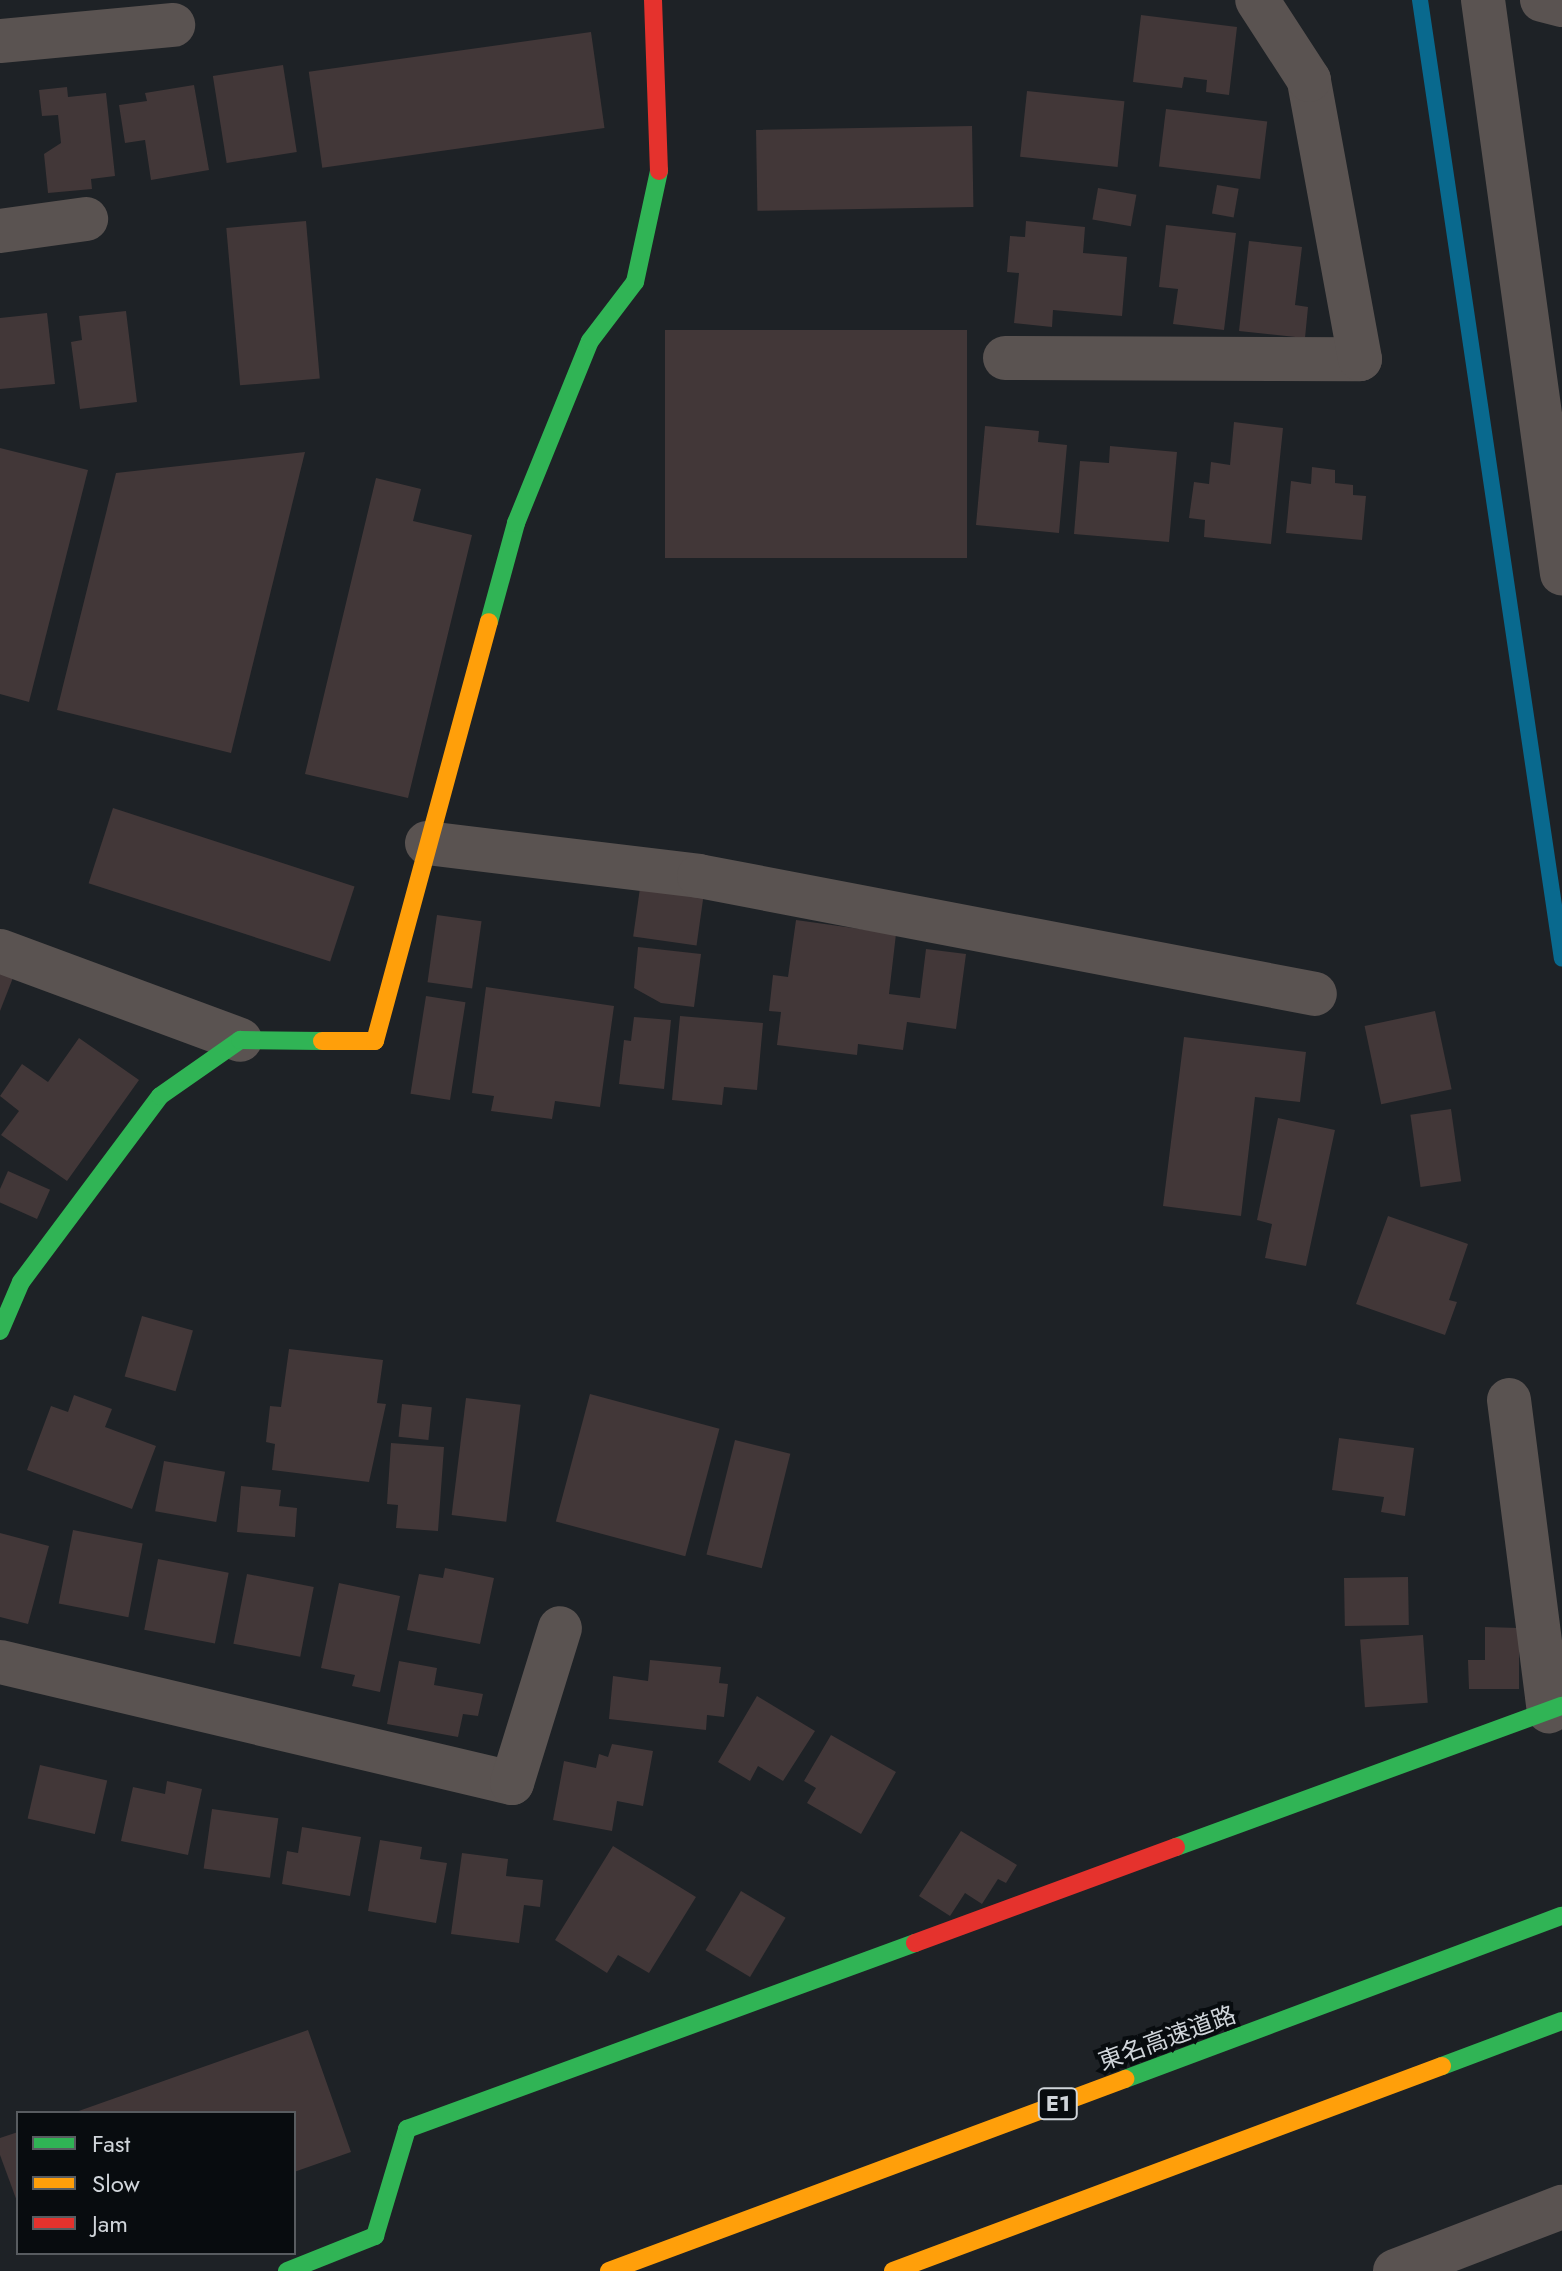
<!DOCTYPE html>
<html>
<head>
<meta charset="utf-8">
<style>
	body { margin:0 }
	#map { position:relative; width:1562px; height:2271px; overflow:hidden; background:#1e2226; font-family:Jost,"Noto Sans JP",sans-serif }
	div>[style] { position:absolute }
	.stream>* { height:16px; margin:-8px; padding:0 8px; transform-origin:8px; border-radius:8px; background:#09698e }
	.building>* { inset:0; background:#423738; transform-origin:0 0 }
	.street>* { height:44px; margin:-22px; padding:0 22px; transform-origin:22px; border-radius:22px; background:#5a5351 }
	.fast>* { height:18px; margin:-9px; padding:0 9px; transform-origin:9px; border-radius:9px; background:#30b455 }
	.slow>* { height:18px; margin:-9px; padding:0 9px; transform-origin:9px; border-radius:9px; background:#ff9f0a }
	.jam>* { height:18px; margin:-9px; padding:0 9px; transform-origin:9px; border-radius:9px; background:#e5322d }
	span { translate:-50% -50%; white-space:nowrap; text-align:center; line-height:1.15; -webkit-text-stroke:8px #080c0f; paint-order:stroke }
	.shield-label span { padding:2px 6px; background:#080c0f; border:2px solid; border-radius:6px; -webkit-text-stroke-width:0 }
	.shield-label { font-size:22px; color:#d0d5da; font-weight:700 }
	.street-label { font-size:24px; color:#d0d5da }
	.legend { position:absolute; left:16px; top:2111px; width:280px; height:144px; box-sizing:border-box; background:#080c0f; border:2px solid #585c60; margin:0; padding:10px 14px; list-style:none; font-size:24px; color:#d0d5da }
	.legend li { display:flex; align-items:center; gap:16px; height:40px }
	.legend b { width:40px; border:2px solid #585c60 }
</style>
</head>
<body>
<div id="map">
	<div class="stream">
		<i style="left:1420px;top:0;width:969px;rotate:81.58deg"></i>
	</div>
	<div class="building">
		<i style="clip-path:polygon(1141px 15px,1237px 27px,1229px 95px,1206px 92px,1207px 80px,1184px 77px,1182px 88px,1133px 82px)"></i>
		<i style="left:591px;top:32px;width:97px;height:285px;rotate:82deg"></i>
		<i style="left:283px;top:65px;width:88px;height:71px;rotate:81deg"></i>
		<i style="clip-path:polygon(194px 85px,209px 170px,151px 180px,145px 140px,125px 143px,119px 105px,147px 101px,145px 93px)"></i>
		<i style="clip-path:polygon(67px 87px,68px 97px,106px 93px,115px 176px,91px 179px,92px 189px,48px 193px,44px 154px,61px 143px,58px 115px,42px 116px,39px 90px)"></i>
		<i style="left:1027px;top:91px;width:98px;height:66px;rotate:6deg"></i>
		<i style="left:1166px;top:109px;width:102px;height:58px;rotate:7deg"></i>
		<i style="left:972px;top:126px;width:81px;height:216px;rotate:89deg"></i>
		<i style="left:1217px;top:185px;width:22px;height:29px;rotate:10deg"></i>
		<i style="left:1098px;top:188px;width:39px;height:32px;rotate:10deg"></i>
		<i style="left:306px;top:221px;width:158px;height:80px;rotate:85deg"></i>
		<i style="clip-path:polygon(1026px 221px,1085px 227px,1083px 253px,1127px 257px,1122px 316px,1053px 310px,1052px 327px,1014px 323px,1019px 273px,1007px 272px,1010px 236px,1025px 237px)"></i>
		<i style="clip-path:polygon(1166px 225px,1236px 233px,1224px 330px,1173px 324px,1178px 289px,1159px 287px)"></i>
		<i style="clip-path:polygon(1249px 241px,1302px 247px,1295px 305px,1308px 307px,1305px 338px,1239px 331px)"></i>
		<i style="clip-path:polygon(126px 311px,137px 402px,80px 409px,71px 342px,82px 340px,79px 316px)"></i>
		<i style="clip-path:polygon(47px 313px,55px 384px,0 389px,0 318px)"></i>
		<i style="left:665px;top:330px;width:302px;height:228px"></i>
		<i style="clip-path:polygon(1234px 422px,1283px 428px,1271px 544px,1204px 537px,1205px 520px,1189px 518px,1194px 482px,1209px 484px,1211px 462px,1230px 465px)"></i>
		<i style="clip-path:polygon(985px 426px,1039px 431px,1038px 442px,1067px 445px,1059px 533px,976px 525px)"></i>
		<i style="clip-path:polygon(1110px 446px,1177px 452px,1169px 542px,1074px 534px,1080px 461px,1109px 463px)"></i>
		<i style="clip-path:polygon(0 448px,88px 470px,29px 702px,0 694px)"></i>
		<i style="clip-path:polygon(305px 452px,231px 753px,57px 710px,116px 473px)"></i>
		<i style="clip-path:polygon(1312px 467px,1335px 470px,1335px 483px,1353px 485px,1353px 495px,1366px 496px,1362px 540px,1286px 533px,1291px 481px,1311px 484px)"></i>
		<i style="clip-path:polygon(376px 478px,421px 489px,413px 521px,472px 535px,408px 798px,305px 774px)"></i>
		<i style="left:113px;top:808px;width:254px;height:79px;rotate:18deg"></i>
		<i style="left:640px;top:888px;width:64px;height:49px;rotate:8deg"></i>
		<i style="left:437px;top:915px;width:45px;height:68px;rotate:8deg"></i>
		<i style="clip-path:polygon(796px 920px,896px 934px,889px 994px,920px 998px,926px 949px,966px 954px,956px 1029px,907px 1022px,903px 1050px,858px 1044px,857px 1055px,777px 1045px,781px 1012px,769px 1011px,773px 975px,788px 977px)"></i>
		<i style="clip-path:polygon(638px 947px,701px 954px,694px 1007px,661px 1003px,634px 988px)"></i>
		<i style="clip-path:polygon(0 963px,16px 970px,0 1011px)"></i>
		<i style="clip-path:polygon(486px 987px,614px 1006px,600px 1107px,555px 1101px,552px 1119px,491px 1111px,494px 1096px,472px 1093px)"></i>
		<i style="left:426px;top:996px;width:40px;height:99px;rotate:9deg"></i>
		<i style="left:1435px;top:1011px;width:80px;height:72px;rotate:78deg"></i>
		<i style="clip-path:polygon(680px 1016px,763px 1023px,757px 1090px,724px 1087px,722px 1105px,672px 1100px)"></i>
		<i style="clip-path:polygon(634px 1017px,671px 1020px,664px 1089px,619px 1084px,624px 1040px,631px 1041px)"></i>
		<i style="clip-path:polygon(1184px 1037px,1306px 1052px,1300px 1102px,1255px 1097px,1241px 1216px,1163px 1206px)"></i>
		<i style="clip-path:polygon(79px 1038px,139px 1080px,67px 1181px,1px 1135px,19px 1111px,0 1096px,22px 1064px,48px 1082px)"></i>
		<i style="left:1451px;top:1109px;width:73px;height:41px;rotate:82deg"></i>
		<i style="clip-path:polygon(1278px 1118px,1335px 1130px,1306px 1266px,1265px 1258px,1272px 1224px,1257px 1220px)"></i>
		<i style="left:8px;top:1171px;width:46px;height:32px;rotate:24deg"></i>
		<i style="clip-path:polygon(1388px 1216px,1468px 1244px,1449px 1300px,1457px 1302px,1445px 1335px,1356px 1304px)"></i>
		<i style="left:142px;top:1316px;width:53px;height:63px;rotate:16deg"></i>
		<i style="clip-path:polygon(289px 1349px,383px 1360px,377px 1403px,386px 1404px,369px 1482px,272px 1470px,275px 1444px,266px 1442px,270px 1406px,281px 1407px)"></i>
		<i style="left:590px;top:1394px;width:134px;height:132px;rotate:15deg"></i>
		<i style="clip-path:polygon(74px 1395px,112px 1409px,105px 1427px,156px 1446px,132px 1509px,27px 1470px,51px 1406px,68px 1412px)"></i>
		<i style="left:466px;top:1398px;width:55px;height:118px;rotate:7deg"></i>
		<i style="left:402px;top:1404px;width:30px;height:33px;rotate:6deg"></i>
		<i style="clip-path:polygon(1339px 1438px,1414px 1448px,1405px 1516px,1381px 1512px,1384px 1497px,1332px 1490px)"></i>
		<i style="left:735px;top:1440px;width:57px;height:118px;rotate:14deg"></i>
		<i style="clip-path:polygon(391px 1443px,444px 1447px,438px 1531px,396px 1528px,398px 1505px,387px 1504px)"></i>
		<i style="left:164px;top:1461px;width:62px;height:51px;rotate:10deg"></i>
		<i style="clip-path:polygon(241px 1486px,281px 1490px,279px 1506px,297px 1508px,295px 1537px,237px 1532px)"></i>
		<i style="left:73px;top:1530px;width:71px;height:75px;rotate:11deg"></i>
		<i style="clip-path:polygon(0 1533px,49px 1546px,28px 1624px,0 1617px)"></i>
		<i style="left:158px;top:1559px;width:72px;height:72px;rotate:11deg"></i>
		<i style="clip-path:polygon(445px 1568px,494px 1578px,480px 1644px,407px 1630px,419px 1574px,443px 1578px)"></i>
		<i style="left:247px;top:1574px;width:68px;height:71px;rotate:11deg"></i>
		<i style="left:1408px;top:1577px;width:48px;height:64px;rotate:89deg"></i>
		<i style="clip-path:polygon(339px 1583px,400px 1596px,380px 1692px,352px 1686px,355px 1675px,321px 1668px)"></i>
		<i style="clip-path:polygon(1485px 1627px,1519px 1628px,1519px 1689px,1469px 1689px,1468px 1660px,1485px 1660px)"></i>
		<i style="left:1423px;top:1635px;width:68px;height:63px;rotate:86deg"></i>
		<i style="clip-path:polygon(650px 1660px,721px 1667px,719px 1683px,728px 1684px,724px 1717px,707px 1715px,706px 1730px,609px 1719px,613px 1676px,648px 1681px)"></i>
		<i style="clip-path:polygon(399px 1661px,437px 1668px,434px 1685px,483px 1694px,478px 1716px,463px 1714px,458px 1737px,387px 1724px)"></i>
		<i style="clip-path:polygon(757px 1696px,815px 1731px,783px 1781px,758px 1766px,750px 1781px,718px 1762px)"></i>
		<i style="clip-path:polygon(831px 1735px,896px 1772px,861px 1834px,807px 1803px,816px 1788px,804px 1781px)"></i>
		<i style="clip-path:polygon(612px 1744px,653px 1751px,643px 1806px,617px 1801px,612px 1831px,553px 1820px,564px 1761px,596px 1768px,599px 1754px,608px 1757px)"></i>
		<i style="left:40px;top:1765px;width:69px;height:55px;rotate:13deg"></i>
		<i style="clip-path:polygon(167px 1781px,202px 1789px,188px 1855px,121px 1841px,133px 1787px,165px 1794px)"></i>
		<i style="left:212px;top:1809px;width:67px;height:60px;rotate:8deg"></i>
		<i style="clip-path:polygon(302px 1827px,361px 1837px,350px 1896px,282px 1884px,287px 1851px,298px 1853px)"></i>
		<i style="clip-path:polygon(961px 1831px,1017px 1865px,1006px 1883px,998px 1879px,982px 1904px,965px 1893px,950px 1916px,919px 1896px)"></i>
		<i style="clip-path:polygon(380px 1840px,422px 1847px,420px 1859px,447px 1863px,436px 1923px,368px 1911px)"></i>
		<i style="clip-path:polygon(613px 1846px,696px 1897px,649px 1973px,618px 1955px,607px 1973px,555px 1940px)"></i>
		<i style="clip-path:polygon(462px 1853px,508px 1859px,506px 1876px,543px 1880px,540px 1907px,524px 1905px,519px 1943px,451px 1934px)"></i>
		<i style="left:741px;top:1891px;width:52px;height:69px;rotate:31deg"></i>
		<i style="clip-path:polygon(308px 2030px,351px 2152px,294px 2172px,294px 2113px,73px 2113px)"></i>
		<i style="clip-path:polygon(18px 2132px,18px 2204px,0 2155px,0 2138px)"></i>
	</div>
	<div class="street">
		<i style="left:1483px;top:0;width:579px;rotate:82.16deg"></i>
		<i style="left:1542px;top:0;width:21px;rotate:14deg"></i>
		<i style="left:0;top:41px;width:174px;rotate:-5.3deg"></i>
		<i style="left:0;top:231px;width:87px;rotate:-7.9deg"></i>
		<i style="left:1005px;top:358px;width:355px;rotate:0.2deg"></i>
		<i style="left:1360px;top:359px;width:284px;rotate:-100.4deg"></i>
		<i style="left:1309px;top:80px;width:95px;rotate:-123deg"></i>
		<i style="left:427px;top:843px;width:274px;rotate:6.9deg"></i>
		<i style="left:699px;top:876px;width:627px;rotate:10.84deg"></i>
		<i style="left:0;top:951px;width:256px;rotate:20.3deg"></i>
		<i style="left:1509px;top:1400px;width:314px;rotate:82.7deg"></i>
		<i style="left:0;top:1662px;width:526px;rotate:13.3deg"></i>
		<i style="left:512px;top:1783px;width:162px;rotate:-72.8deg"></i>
		<i style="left:1395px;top:2271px;width:179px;rotate:-21deg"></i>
	</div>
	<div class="fast">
		<i style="left:489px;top:622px;width:103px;rotate:-74.7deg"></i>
		<i style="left:516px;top:523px;width:196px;rotate:-67.9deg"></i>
		<i style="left:590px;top:341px;width:74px;rotate:-52.7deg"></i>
		<i style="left:635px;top:282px;width:114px;rotate:-77.8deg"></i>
		<i style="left:0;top:1331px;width:53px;rotate:-66.8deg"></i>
		<i style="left:21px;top:1282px;width:232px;rotate:-53.2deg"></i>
		<i style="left:160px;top:1096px;width:98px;rotate:-35deg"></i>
		<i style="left:240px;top:1040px;width:82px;rotate:0.7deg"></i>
		<i style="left:1176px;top:1847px;width:411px;rotate:-20.1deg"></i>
		<i style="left:1442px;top:2066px;width:128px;rotate:-20.6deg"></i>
		<i style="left:1125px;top:2079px;width:466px;rotate:-20.5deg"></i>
		<i style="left:287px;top:2271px;width:95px;rotate:-21.7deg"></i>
		<i style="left:375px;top:2236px;width:112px;rotate:-73.3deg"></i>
		<i style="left:407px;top:2129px;width:541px;rotate:-20.11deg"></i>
	</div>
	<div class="slow">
		<i style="left:322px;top:1041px;width:53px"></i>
		<i style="left:375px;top:1041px;width:434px;rotate:-74.8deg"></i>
		<i style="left:609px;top:2271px;width:551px;rotate:-20.41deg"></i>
		<i style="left:893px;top:2271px;width:586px;rotate:-20.48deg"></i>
	</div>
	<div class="jam">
		<i style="left:653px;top:0;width:171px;rotate:88deg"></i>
		<i style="left:915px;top:1943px;width:278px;rotate:-20.2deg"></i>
	</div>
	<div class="shield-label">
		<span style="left:1058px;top:2104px">E1</span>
	</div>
	<div class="street-label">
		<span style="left:1167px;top:2038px;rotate:-20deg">東名高速道路</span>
	</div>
	<ul class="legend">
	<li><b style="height:10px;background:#30b455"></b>Fast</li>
	<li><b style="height:10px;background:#ff9f0a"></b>Slow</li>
	<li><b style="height:10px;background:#e5322d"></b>Jam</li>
	</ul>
</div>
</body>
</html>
